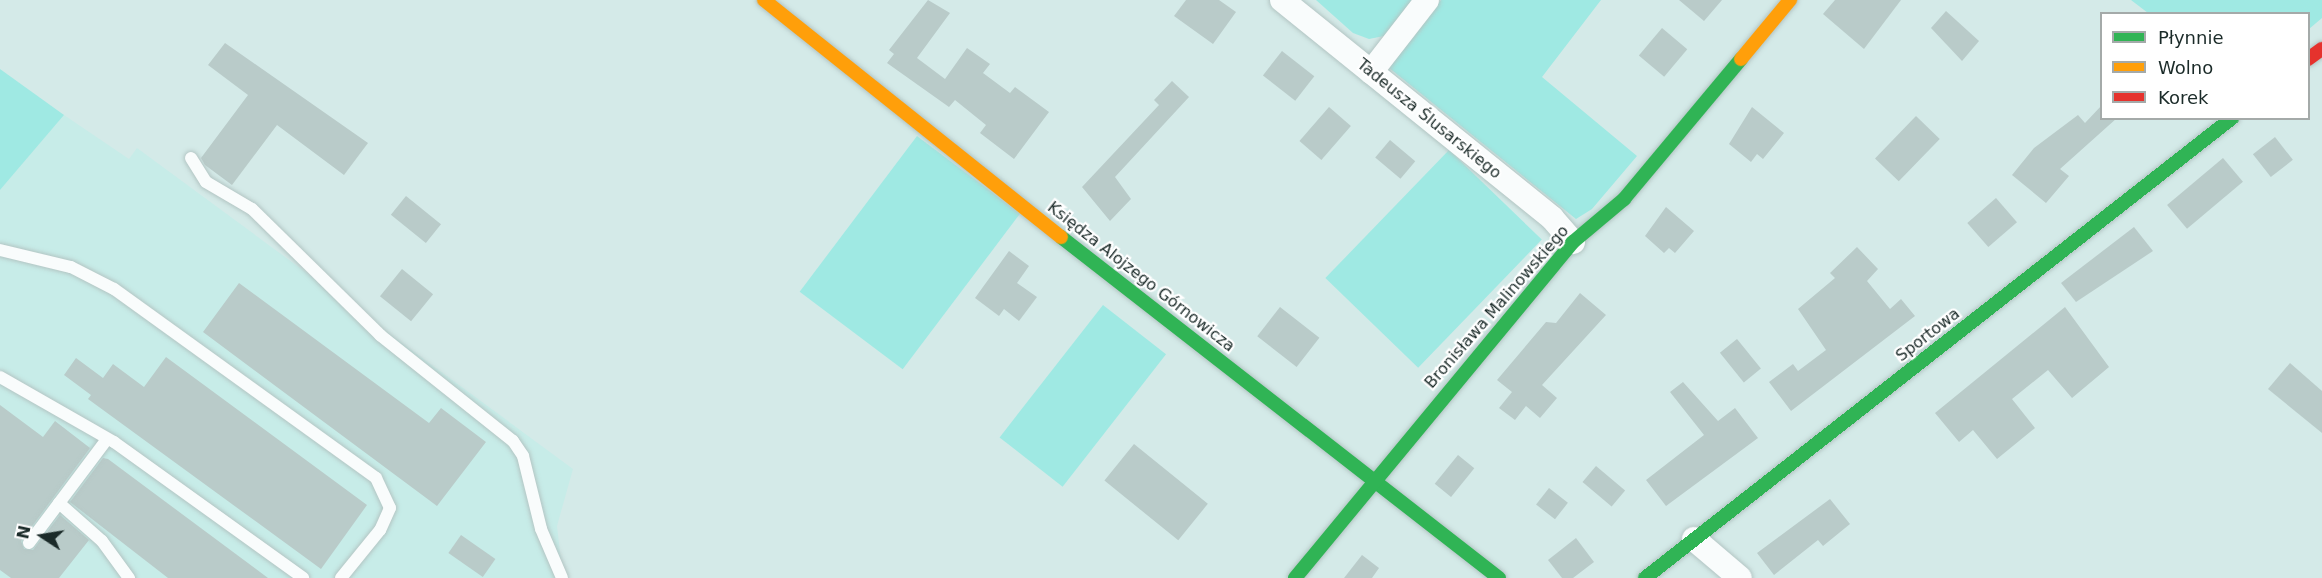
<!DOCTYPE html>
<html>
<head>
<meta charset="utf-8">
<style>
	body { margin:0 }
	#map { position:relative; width:2322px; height:578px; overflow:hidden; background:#d4eae8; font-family:"DejaVu Sans",sans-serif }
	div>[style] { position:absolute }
	.built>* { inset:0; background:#c7ece8 }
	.green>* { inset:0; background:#9fe9e3; transform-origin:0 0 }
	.building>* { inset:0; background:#b9cbc9; transform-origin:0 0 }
	.roads { filter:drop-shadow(0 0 2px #b3c5c3) drop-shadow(0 0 2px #b3c5c3) }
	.lane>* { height:12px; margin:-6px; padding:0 6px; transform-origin:6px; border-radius:6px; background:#f9fcfc }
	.street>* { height:24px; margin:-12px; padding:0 12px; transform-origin:12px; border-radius:12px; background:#f9fcfc }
	.fast>* { height:14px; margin:-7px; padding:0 7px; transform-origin:7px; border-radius:7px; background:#30b455 }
	.slow>* { height:14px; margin:-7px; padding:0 7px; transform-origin:7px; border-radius:7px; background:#ff9f0a }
	.jam>* { height:14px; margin:-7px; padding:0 7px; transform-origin:7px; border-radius:7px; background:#e5322d }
	span { translate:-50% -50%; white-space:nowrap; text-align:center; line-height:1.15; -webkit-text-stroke:4.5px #fff; paint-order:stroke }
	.street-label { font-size:16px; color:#1b2b29 }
	.legend { position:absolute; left:2100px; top:12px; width:210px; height:108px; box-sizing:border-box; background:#fff; border:2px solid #a4aaa9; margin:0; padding:8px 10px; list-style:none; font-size:18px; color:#1b2b29 }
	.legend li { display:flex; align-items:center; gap:12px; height:30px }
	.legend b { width:30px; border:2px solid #a4aaa9 }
	.north { position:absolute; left:12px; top:506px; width:60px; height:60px; -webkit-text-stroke:4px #fff; paint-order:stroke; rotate:282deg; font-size:16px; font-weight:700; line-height:24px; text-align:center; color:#1b2b29 }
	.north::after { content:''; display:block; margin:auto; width:21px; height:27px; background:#1b2b29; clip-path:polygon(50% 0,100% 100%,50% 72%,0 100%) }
</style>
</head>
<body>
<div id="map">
	<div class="built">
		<i style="clip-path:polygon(64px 115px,129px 159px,137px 148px,573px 469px,557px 526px,563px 578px,0 578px,0 190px)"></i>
	</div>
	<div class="green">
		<i style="clip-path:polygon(1316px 0,1412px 0,1384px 36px,1369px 39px,1353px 33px)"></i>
		<i style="clip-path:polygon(1441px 0,1601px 0,1542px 77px,1637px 156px,1592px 209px,1576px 219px,1388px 67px)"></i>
		<i style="clip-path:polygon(2131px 0,2322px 0,2322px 18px,2309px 29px,2308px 14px,2148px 13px)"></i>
		<i style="clip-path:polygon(0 69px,64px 115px,0 190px)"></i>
		<i style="left:917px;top:136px;width:129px;height:195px;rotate:37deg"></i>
		<i style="left:1449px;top:150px;width:129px;height:178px;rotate:44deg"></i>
		<i style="left:1103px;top:305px;width:80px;height:168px;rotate:38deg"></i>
	</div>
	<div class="building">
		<i style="clip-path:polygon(928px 0,950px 13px,917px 58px,945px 79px,967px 48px,990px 64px,983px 73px,1010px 93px,1015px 87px,1049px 112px,1014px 159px,980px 133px,986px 125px,955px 100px,949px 107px,887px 63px,894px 54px,889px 50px)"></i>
		<i style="clip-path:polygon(1186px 0,1219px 0,1236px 12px,1213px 44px,1174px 16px)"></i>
		<i style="clip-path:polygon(1679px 0,1722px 0,1704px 21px)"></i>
		<i style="clip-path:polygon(1835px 0,1901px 0,1864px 49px,1823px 14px)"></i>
		<i style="clip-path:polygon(1946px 11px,1979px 41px,1962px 61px,1931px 28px)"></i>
		<i style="left:1662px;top:28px;width:33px;height:36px;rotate:40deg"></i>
		<i style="clip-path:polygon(225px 43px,368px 143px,344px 175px,277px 125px,232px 185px,205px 165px,201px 158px,248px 95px,208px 65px)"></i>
		<i style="left:1282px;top:51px;width:41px;height:31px;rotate:38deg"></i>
		<i style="clip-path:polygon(1172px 81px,1189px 97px,1115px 177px,1131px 199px,1110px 221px,1082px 187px,1159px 105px,1154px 100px)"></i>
		<i style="clip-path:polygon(2102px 105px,2102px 118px,2117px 118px,2060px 169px,2069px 176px,2046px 203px,2012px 175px,2034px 148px,2078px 115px,2085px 123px)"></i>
		<i style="left:1329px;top:107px;width:29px;height:45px;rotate:41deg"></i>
		<i style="clip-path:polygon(1752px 107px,1784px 133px,1763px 159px,1757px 154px,1751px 162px,1729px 144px)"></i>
		<i style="left:1916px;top:116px;width:33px;height:59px;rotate:44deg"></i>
		<i style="left:2275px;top:137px;width:29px;height:28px;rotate:52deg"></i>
		<i style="left:1390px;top:140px;width:33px;height:23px;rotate:40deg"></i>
		<i style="left:2223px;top:158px;width:31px;height:73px;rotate:50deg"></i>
		<i style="left:406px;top:196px;width:45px;height:24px;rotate:39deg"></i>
		<i style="left:1996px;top:198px;width:32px;height:38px;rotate:49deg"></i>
		<i style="clip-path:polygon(1666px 207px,1694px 231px,1675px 253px,1669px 248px,1664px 253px,1645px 236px)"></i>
		<i style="clip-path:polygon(2134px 227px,2153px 251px,2076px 302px,2061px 283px)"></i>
		<i style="clip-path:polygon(1857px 247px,1878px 269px,1867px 281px,1890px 309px,1901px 299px,1915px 316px,1791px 411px,1769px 382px,1793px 364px,1798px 371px,1826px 350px,1798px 309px,1835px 278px,1830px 273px)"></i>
		<i style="clip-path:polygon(1009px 251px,1029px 266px,1017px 283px,1037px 297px,1019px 321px,1004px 309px,999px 316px,975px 298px)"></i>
		<i style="left:402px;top:269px;width:40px;height:35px;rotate:39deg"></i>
		<i style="clip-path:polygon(239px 283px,429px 423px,441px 408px,486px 442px,437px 506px,203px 332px)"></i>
		<i style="clip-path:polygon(1580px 293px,1606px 315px,1542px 385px,1557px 398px,1540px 418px,1526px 406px,1515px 420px,1499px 408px,1512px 392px,1497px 380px,1546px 322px,1556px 323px)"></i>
		<i style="left:1280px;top:307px;width:50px;height:37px;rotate:38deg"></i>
		<i style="clip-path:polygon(2065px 307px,2109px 367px,2072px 398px,2048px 370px,2012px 399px,2035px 428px,1997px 459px,1973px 430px,1959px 442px,1935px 413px)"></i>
		<i style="left:1737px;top:339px;width:38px;height:22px;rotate:51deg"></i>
		<i style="clip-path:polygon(166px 357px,367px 505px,321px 569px,88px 399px,91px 395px,64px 375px,76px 358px,103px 378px,113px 364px,144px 387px)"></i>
		<i style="clip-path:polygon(2290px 363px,2322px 391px,2322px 433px,2268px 389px)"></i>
		<i style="clip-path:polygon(1683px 382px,1718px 421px,1735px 408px,1758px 438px,1666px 506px,1646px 480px,1704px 435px,1670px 392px)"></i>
		<i style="clip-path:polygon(0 405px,43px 437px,55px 421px,90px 448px,21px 541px,24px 549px,33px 550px,60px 515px,89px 540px,59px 578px,11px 578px,0 570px)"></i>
		<i style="left:1134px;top:444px;width:95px;height:47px;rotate:39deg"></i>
		<i style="left:1458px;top:455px;width:21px;height:37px;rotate:39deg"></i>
		<i style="clip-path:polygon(103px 458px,108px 459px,268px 578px,168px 578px,70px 502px)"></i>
		<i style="left:1596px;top:466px;width:38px;height:21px;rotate:40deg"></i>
		<i style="left:1549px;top:488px;width:24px;height:21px;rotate:38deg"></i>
		<i style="clip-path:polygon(1830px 499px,1850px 524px,1823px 546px,1818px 540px,1774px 575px,1757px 553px)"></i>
		<i style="left:461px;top:535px;width:42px;height:22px;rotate:35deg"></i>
		<i style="clip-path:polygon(1576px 538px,1594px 562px,1573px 578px,1562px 578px,1548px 560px)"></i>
		<i style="clip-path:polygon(1362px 555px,1379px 568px,1372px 578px,1344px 578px)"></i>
	</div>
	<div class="roads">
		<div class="lane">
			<i style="left:191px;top:158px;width:28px;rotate:58deg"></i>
			<i style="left:206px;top:182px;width:53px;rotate:30.4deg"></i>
			<i style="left:252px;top:209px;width:180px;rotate:44.5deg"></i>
			<i style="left:380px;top:335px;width:170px;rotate:38.6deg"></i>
			<i style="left:513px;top:441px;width:18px;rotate:56deg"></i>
			<i style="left:523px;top:456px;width:75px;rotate:76.1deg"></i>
			<i style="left:541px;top:529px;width:53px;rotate:66.8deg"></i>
			<i style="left:0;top:250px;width:73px;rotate:13.5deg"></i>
			<i style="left:71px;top:267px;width:48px;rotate:27.1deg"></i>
			<i style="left:114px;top:289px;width:323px;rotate:35.8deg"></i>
			<i style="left:376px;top:478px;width:33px;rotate:65deg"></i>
			<i style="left:390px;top:508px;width:24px;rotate:114deg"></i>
			<i style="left:380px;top:530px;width:62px;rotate:129.1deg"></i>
			<i style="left:0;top:377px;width:131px;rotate:29.7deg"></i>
			<i style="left:114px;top:442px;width:233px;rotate:35.7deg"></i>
			<i style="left:59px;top:503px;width:57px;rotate:41.5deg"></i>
			<i style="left:102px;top:541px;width:46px;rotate:53.9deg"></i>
			<i style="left:29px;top:543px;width:130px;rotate:-53.1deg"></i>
		</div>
		<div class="street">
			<i style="left:1282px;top:0;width:347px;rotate:38.9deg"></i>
			<i style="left:1552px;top:218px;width:32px;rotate:49deg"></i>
			<i style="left:1371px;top:72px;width:91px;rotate:-52.1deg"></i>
			<i style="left:1694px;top:539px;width:60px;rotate:40.3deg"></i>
		</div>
		<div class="fast">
			<i style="left:1061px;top:237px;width:555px;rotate:37.9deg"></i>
			<i style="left:1295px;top:578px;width:436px;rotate:-50.4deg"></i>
			<i style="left:1573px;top:242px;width:67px;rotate:-40.1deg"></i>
			<i style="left:1624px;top:199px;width:182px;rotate:-50.1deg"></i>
			<i style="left:1645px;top:578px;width:746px;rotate:-38.08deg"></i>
		</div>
		<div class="slow">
			<i style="left:764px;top:0;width:380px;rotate:38.6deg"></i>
			<i style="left:1741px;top:59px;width:77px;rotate:-50.3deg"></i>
		</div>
		<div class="jam">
			<i style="left:2308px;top:59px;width:17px;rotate:-36deg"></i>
		</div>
	</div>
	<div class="street-label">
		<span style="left:1429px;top:119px;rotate:39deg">Tadeusza Ślusarskiego</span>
		<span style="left:1141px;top:277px;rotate:38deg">Księdza Alojzego Górnowicza</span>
		<span style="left:1497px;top:307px;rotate:-49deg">Bronisława Malinowskiego</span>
		<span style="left:1928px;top:335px;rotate:-38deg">Sportowa</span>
	</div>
	<ul class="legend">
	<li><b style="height:8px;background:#30b455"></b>Płynnie</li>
	<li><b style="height:8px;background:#ff9f0a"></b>Wolno</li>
	<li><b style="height:8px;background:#e5322d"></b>Korek</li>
	</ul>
	<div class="north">N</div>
</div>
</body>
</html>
